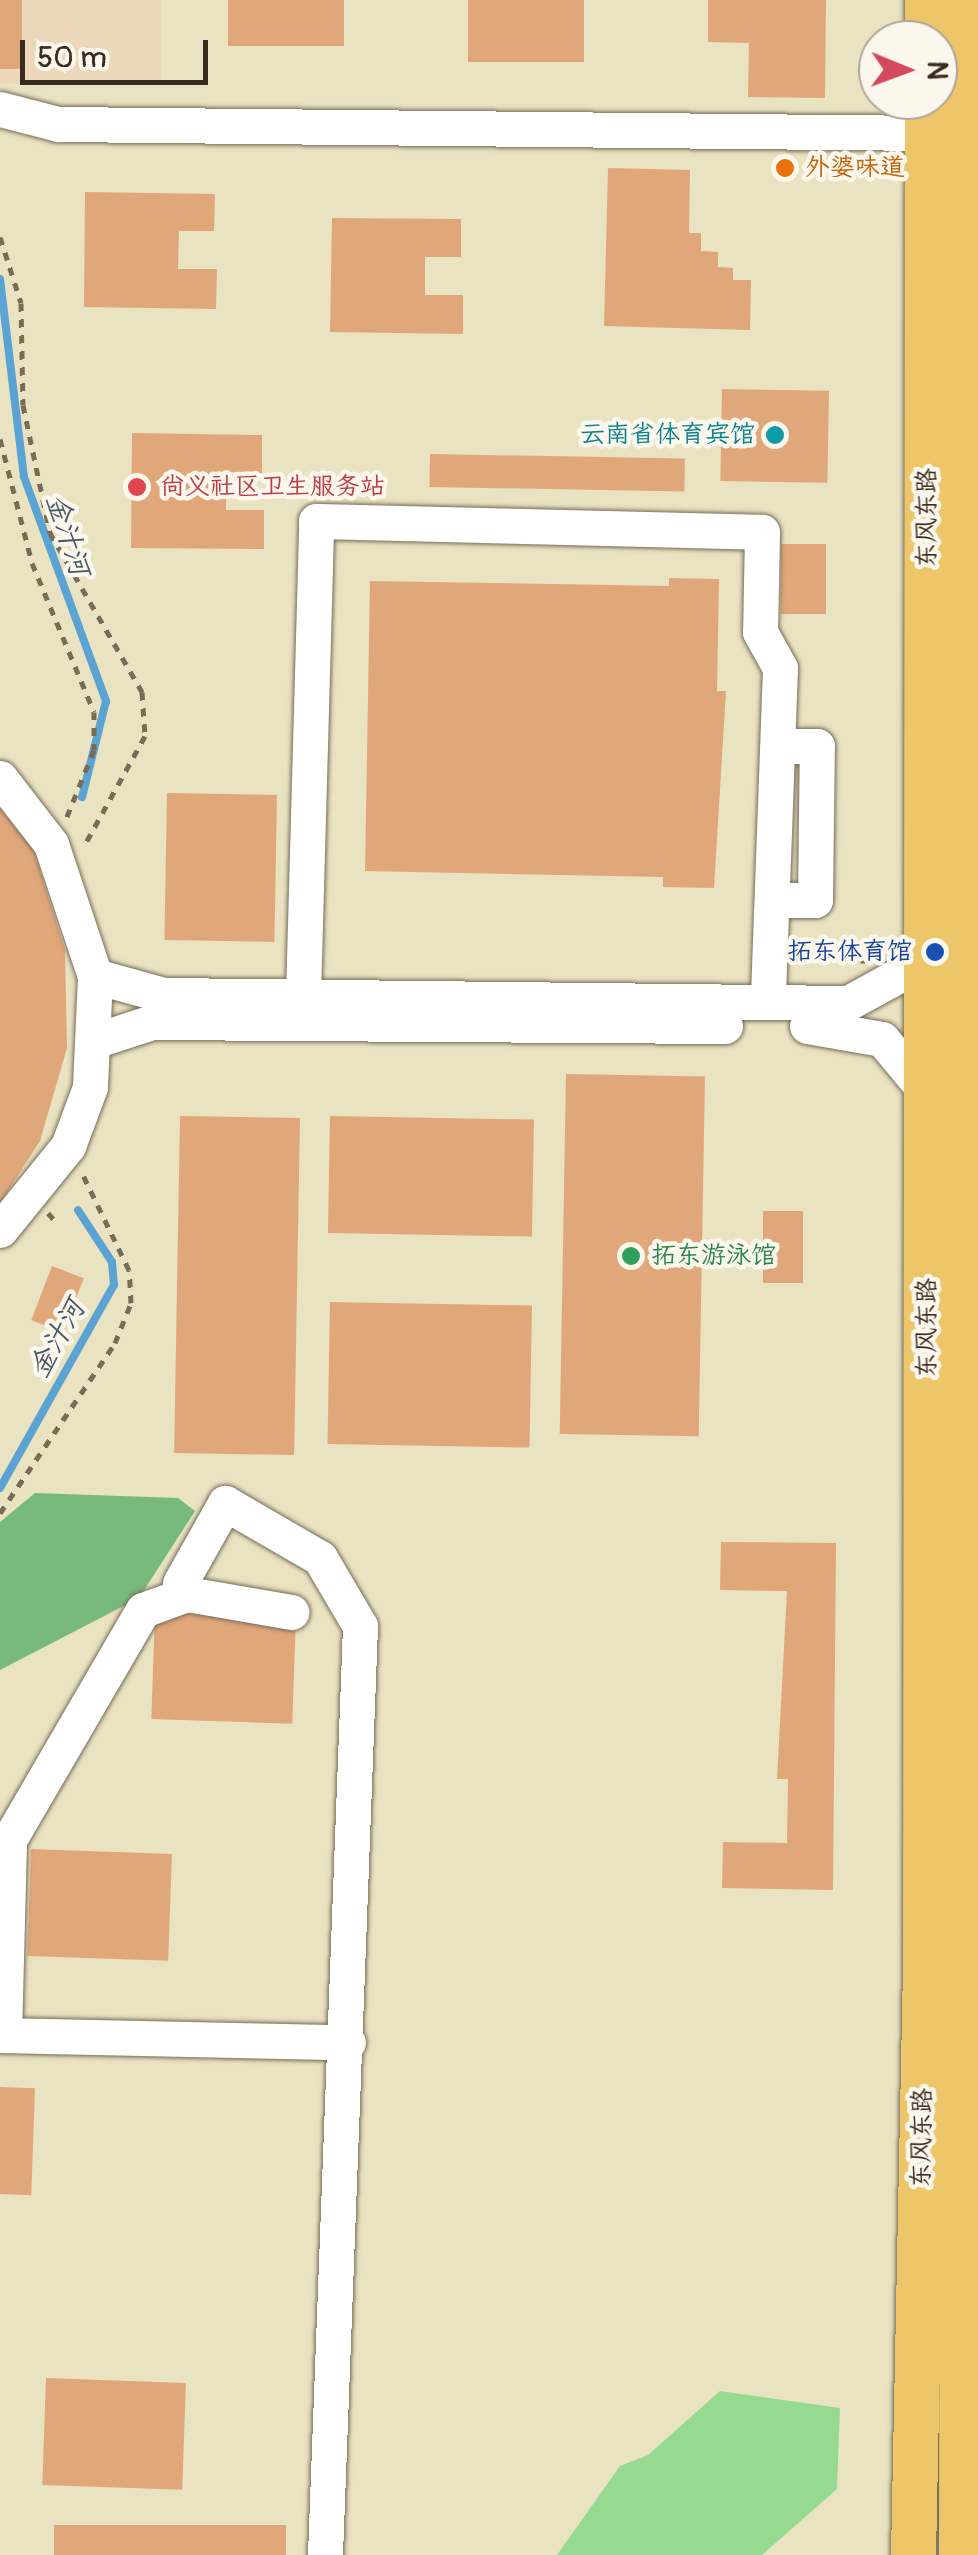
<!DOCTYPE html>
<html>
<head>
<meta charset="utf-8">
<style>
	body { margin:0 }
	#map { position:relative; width:978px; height:2555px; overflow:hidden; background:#e9e3c2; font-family:Pangolin,"LXGW WenKai TC",sans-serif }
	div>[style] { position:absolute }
	.built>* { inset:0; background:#edd7bb; transform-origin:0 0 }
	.green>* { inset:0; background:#96da92 }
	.forest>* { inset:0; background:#78ba7c }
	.stream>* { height:8px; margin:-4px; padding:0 4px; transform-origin:4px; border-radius:4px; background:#5ba3d2 }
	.building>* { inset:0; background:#e0a77a; transform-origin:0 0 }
	.path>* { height:5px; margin-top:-2.5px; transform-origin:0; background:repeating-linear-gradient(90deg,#786b57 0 8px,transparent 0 16px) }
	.roads { filter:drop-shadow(0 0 2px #786b57) drop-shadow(0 0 2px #786b57) }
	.minor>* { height:35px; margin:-17.5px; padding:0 17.5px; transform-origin:17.5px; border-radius:17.5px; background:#fff }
	.major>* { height:45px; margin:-22.5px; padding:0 22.5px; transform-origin:22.5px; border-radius:22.5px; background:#ecc669 }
	.dots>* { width:28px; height:28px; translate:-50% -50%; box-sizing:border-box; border:5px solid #fbf7ec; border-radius:50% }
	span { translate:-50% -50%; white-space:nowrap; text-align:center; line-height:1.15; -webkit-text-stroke:9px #fbf7ec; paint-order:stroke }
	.food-label { font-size:25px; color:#c56008 }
	.left { translate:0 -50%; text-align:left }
	.culture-label { font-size:25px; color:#0d838f }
	.right { translate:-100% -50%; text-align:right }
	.health-label { font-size:25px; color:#be3a42 }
	.street-label { font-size:25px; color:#3b2a1e }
	.transit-label { font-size:25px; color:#164399 }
	.leisure-label { font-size:25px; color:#27864d }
	.water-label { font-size:28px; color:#485a66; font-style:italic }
	.north { position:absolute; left:858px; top:20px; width:100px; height:100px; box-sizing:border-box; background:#fbf7ec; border:2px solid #aea59a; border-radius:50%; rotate:91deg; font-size:28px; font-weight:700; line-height:40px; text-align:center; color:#3b2a1e }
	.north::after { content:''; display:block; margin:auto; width:35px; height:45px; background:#d1495b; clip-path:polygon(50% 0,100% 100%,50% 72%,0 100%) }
	.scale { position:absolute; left:20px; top:40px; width:188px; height:45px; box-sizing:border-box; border:5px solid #3b2a1e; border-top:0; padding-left:12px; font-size:30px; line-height:35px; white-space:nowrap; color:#3b2a1e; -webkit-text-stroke:8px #fbf7ec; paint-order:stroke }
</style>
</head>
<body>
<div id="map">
	<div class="built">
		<i style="left:0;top:0;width:161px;height:83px"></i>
	</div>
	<div class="green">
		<i style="clip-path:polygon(720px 2391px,840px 2408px,837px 2489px,762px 2555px,557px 2555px,620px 2466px,648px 2455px)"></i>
	</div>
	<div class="forest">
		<i style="clip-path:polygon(35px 1493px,178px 1498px,195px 1511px,139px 1598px,0 1670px,0 1522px)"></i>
	</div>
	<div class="stream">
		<i style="left:0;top:279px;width:199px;rotate:83.1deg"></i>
		<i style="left:24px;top:477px;width:239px;rotate:69.9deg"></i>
		<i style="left:106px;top:701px;width:99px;rotate:104deg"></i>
		<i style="left:0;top:1488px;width:233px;rotate:-60.7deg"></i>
		<i style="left:114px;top:1285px;width:23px;rotate:-95deg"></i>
		<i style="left:112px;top:1262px;width:62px;rotate:-123.2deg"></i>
	</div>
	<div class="building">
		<i style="left:0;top:0;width:22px;height:69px"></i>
		<i style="left:228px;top:0;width:116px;height:46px"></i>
		<i style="left:468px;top:0;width:116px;height:62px"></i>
		<i style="clip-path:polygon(708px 0,826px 0,825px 98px,748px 97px,749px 43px,708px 42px)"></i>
		<i style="clip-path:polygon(608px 168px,690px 170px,689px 233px,701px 233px,701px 251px,718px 252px,718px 267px,733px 268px,733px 280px,751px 280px,750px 330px,604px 326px)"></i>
		<i style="clip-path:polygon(85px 192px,215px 194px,214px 231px,179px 231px,178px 269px,217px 269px,216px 309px,84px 307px)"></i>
		<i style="clip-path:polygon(332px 218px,461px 219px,461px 257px,425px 257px,425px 295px,463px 295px,463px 334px,330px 332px)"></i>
		<i style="left:722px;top:389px;width:107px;height:92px;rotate:1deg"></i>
		<i style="clip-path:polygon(132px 433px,262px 435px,262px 473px,226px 472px,226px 510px,264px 510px,264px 549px,131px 548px)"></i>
		<i style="left:430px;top:454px;width:255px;height:33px;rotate:1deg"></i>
		<i style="left:781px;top:544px;width:45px;height:70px"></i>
		<i style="clip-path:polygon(669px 578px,719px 579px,717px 691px,726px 691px,714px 888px,663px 887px,663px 877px,365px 871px,370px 581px,669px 586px)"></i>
		<i style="left:167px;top:793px;width:110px;height:147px;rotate:1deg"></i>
		<i style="clip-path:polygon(0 808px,34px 851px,65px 950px,67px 1048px,40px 1141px,0 1203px)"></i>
		<i style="left:566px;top:1074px;width:139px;height:360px;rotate:1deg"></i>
		<i style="left:180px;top:1116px;width:120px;height:337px;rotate:1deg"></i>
		<i style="left:330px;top:1116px;width:204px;height:117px;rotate:1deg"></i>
		<i style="left:763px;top:1211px;width:40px;height:72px"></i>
		<i style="left:52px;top:1266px;width:34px;height:58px;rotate:21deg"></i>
		<i style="left:330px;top:1302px;width:202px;height:142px;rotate:1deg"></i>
		<i style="clip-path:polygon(721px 1542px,836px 1543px,833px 1890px,722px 1888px,723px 1842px,787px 1843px,788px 1779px,777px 1779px,787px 1591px,720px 1590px)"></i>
		<i style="left:155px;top:1613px;width:141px;height:106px;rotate:2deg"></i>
		<i style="left:31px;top:1849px;width:141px;height:107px;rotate:2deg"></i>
		<i style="left:0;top:2087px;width:35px;height:107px;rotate:2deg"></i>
		<i style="left:46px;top:2378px;width:140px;height:107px;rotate:2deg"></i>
		<i style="left:54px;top:2525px;width:232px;height:30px"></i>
	</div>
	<div class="path">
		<i style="left:0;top:237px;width:69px;rotate:72.3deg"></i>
		<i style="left:21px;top:303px;width:102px;rotate:88.9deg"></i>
		<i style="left:23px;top:405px;width:131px;rotate:78.1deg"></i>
		<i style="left:50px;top:533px;width:184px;rotate:59.9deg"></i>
		<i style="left:142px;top:692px;width:44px;rotate:86.1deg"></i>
		<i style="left:145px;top:736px;width:126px;rotate:119deg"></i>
		<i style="left:0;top:439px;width:128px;rotate:75.5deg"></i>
		<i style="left:32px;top:563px;width:161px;rotate:67.4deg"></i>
		<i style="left:94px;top:712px;width:38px;rotate:90deg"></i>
		<i style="left:94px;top:750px;width:74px;rotate:112.1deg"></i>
		<i style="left:863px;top:963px;width:17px;rotate:-90deg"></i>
		<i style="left:863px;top:946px;width:20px"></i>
		<i style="left:48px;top:1213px;width:16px;rotate:47deg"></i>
		<i style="left:0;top:1513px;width:205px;rotate:-55.9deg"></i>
		<i style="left:115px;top:1343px;width:43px;rotate:-68.2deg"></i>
		<i style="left:131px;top:1303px;width:33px;rotate:-93deg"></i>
		<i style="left:129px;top:1270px;width:106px;rotate:-115.8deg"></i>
	</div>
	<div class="roads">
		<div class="minor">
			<i style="left:0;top:109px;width:60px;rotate:14.5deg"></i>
			<i style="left:58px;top:124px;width:869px;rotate:0.59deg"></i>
			<i style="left:0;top:778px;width:83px;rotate:52.3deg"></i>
			<i style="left:51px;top:844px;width:139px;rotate:71.6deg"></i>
			<i style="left:95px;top:976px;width:111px;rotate:92.6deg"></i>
			<i style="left:90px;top:1087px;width:63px;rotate:110.4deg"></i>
			<i style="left:68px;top:1146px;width:108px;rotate:129deg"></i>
			<i style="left:775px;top:900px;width:40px"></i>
			<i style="left:815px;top:900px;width:154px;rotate:-89.3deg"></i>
			<i style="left:817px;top:746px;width:39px;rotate:180deg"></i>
			<i style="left:95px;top:976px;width:72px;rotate:15.4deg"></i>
			<i style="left:164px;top:995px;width:684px;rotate:0.67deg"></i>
			<i style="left:848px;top:1003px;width:58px;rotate:-28.8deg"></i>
			<i style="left:899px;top:975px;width:52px;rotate:-58.5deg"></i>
			<i style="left:303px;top:996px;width:475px;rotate:-88.4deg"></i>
			<i style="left:316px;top:521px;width:446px;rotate:1.4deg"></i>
			<i style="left:762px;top:532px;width:100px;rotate:91.1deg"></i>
			<i style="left:760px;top:632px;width:41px;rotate:60.9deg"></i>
			<i style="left:780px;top:668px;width:334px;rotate:92.1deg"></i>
			<i style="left:807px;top:1026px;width:76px;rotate:9.8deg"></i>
			<i style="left:882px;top:1039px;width:72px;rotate:50.1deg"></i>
			<i style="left:94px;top:1041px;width:61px;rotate:-18.1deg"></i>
			<i style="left:152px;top:1022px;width:573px;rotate:0.4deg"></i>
			<i style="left:180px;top:1583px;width:92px;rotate:-60.6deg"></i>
			<i style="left:225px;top:1503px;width:110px;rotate:30.1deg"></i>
			<i style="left:320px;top:1558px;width:79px;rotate:59.5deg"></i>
			<i style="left:360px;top:1626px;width:930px;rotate:92.16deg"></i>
			<i style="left:0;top:2035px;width:348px;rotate:1.2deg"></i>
			<i style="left:4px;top:2035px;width:195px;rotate:-88.5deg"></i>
			<i style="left:9px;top:1840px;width:266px;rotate:-59.8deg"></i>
			<i style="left:143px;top:1610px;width:47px;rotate:-20deg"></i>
			<i style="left:187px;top:1594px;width:106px;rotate:9.8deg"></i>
		</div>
		<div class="major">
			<i style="left:927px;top:40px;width:40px;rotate:-90deg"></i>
			<i style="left:913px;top:2555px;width:589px;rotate:-88.83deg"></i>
			<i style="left:925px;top:1966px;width:1866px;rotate:-89.94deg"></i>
			<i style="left:961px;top:2555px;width:2555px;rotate:-89.91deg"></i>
		</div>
	</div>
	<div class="dots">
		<i style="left:785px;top:168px;background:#e8710a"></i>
		<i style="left:775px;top:435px;background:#0f9aa8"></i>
		<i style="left:137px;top:487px;background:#e0444e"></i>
		<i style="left:935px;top:952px;background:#1a4fb4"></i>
		<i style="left:631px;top:1256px;background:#2e9e5b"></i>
	</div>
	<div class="food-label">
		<span class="left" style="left:805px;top:168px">外婆味道</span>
	</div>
	<div class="culture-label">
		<span class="right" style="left:755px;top:435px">云南省体育宾馆</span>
	</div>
	<div class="health-label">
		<span class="left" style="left:160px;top:487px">尚义社区卫生服务站</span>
	</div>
	<div class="street-label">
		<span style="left:928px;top:518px;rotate:-90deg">东风东路</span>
		<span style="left:928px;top:1328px;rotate:-90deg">东风东路</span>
		<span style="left:923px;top:2138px;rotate:-89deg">东风东路</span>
	</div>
	<div class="transit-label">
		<span class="right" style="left:912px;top:952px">拓东体育馆</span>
	</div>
	<div class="leisure-label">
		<span class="left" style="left:651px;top:1256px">拓东游泳馆</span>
	</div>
	<div class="water-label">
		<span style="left:67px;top:535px;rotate:72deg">金汁河</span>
		<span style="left:58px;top:1339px;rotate:-61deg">金汁河</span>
	</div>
	<div class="north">N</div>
	<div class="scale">50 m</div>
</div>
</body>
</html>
